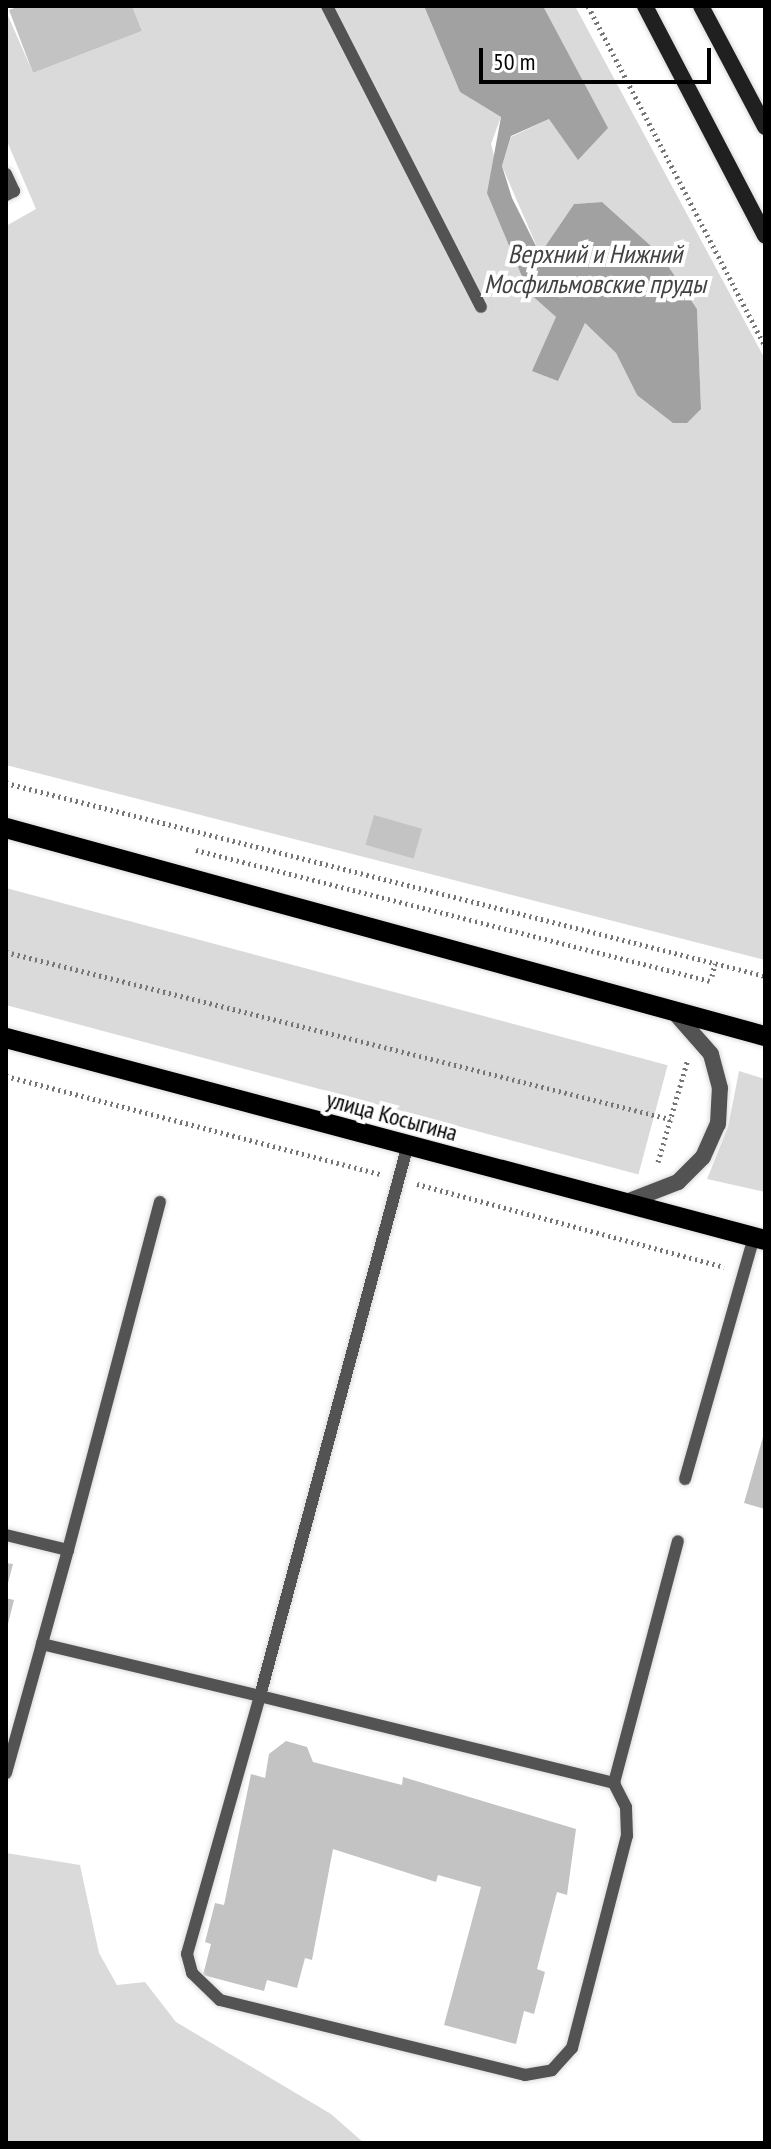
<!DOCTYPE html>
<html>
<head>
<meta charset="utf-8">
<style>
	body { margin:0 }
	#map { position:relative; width:771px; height:2149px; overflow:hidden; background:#fff; font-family:"PT Sans Narrow",sans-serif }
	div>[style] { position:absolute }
	.green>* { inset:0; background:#dadada; transform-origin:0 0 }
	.water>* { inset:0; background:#a1a1a1 }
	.building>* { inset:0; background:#c3c3c3; transform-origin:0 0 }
	.path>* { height:5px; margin-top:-2.5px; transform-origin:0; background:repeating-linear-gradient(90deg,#757575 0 2px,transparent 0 6px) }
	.roads { filter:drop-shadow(0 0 2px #dbdbdb) drop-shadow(0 0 2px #dbdbdb) }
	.lane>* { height:12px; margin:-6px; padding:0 6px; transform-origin:6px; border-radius:6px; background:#535353 }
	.street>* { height:16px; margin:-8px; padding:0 8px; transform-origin:8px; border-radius:8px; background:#535353 }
	.secondary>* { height:16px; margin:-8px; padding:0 8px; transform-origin:8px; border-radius:8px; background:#202020 }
	.primary>* { height:20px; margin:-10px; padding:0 10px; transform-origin:10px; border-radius:10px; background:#000 }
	span { translate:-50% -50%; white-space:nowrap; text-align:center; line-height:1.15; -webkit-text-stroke:8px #fff; paint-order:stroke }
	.street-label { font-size:24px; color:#000 }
	.water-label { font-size:26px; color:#424242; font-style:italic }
	.frame { position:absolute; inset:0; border:8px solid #000; pointer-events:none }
	.scale { position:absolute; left:479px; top:48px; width:232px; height:36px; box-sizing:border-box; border:4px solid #000; border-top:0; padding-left:10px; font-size:24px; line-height:28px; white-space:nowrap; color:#000; -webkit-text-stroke:6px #fff; paint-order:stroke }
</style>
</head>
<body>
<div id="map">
	<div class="green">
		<i style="clip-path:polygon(132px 6px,424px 6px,460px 92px,501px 117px,491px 144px,529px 293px,556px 317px,558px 381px,585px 323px,616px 353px,637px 395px,701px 409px,697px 309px,660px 254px,602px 202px,574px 204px,540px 254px,502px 166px,511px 137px,549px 119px,607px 128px,543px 6px,575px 6px,765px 359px,765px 960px,6px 765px,6px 226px,36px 209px,6px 139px,6px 11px,33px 73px,142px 31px)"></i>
		<i style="left:6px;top:888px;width:685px;height:113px;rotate:15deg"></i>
		<i style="clip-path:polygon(739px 1071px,765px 1079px,765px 1192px,707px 1179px,728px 1127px)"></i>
		<i style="clip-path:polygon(6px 1853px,80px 1865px,99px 1953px,117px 1985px,145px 1982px,176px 2022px,331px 2114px,364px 2143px,6px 2143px)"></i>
	</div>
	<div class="water">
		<i style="clip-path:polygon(424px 6px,543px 6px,608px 128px,578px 160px,549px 119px,511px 136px,502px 166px,512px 198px,540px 254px,574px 204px,602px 202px,660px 254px,697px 309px,701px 409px,687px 423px,673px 423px,637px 395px,616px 353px,585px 323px,558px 381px,532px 371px,556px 317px,529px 293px,487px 193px,501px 117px,460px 92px)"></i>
	</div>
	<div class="building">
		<i style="clip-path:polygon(20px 6px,132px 6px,142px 31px,33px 73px,9px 10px)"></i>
		<i style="left:374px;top:815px;width:50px;height:31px;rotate:16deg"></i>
		<i style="clip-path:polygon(765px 1430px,765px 1509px,744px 1503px)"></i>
		<i style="clip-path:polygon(6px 1563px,13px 1564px,7px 1587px,6px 1587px)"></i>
		<i style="clip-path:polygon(6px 1598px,14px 1600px,7px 1628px,6px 1628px)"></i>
		<i style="clip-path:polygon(286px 1741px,307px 1747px,313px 1762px,402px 1785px,403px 1777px,576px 1829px,567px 1895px,557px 1892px,537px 1969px,545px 1972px,534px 2014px,524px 2011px,516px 2044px,444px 2025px,481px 1887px,438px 1875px,436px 1882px,333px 1849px,312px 1960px,305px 1958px,297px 1988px,267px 1980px,264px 1991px,203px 1975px,211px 1944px,205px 1942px,215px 1903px,224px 1905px,251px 1774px,265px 1778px,269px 1754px)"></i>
	</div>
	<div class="path">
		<i style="left:588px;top:6px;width:383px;rotate:62.5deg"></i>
		<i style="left:6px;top:783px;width:783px;rotate:14.27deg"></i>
		<i style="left:196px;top:850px;width:530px;rotate:14.3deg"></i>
		<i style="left:6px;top:952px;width:685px;rotate:14.12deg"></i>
		<i style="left:712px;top:976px;width:13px;rotate:-77deg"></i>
		<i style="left:6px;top:1076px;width:387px;rotate:14.7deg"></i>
		<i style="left:658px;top:1162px;width:107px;rotate:-73.8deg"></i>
		<i style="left:417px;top:1184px;width:318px;rotate:15.1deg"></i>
	</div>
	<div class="roads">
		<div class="lane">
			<i style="left:327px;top:6px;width:338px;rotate:62.9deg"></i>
			<i style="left:6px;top:174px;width:19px;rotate:65deg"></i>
			<i style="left:14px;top:191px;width:9px;rotate:153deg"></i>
			<i style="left:407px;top:1148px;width:567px;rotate:105.02deg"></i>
			<i style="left:260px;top:1696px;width:365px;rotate:13.8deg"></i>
			<i style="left:614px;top:1783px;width:250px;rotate:-75.2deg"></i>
			<i style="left:685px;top:1479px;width:252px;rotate:-74.1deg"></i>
			<i style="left:6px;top:1535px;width:64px;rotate:13.6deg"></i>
			<i style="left:68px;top:1550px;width:98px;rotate:105.5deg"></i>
			<i style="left:42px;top:1644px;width:224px;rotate:13.4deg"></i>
			<i style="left:260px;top:1696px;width:268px;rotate:105.8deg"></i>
			<i style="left:187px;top:1954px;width:20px;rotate:75deg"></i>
			<i style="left:192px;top:1973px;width:39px;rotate:44deg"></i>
			<i style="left:220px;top:2000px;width:314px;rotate:13.8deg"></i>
			<i style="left:525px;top:2075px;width:27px;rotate:-10deg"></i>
			<i style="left:552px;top:2070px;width:30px;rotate:-48deg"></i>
			<i style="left:572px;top:2048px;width:219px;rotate:-75.5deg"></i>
			<i style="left:627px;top:1836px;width:29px;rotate:-92deg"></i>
			<i style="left:626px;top:1807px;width:27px;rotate:-117deg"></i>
			<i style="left:68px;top:1550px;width:360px;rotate:-75.2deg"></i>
			<i style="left:6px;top:1773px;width:134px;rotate:-74.4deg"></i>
		</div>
		<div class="street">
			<i style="left:624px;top:1203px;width:58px;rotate:-21.3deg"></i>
			<i style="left:678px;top:1182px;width:35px;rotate:-45deg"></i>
			<i style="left:703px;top:1157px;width:36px;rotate:-66deg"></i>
			<i style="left:718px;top:1124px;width:36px;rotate:-87deg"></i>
			<i style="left:720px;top:1088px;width:35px;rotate:-105deg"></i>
			<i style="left:711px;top:1054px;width:55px;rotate:-131.3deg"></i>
		</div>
		<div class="secondary">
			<i style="left:645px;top:6px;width:259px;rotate:62.4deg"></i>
			<i style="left:701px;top:6px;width:137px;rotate:62.1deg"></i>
		</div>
		<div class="primary">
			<i style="left:6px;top:828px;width:787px;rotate:15.33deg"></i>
			<i style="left:6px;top:1038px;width:785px;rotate:14.9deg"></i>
		</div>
	</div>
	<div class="street-label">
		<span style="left:392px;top:1116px;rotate:15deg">улица Косыгина</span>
	</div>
	<div class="water-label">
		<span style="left:595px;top:269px">Верхний и Нижний<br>Мосфильмовские пруды</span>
	</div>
	<div class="frame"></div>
	<div class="scale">50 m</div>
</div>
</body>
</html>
